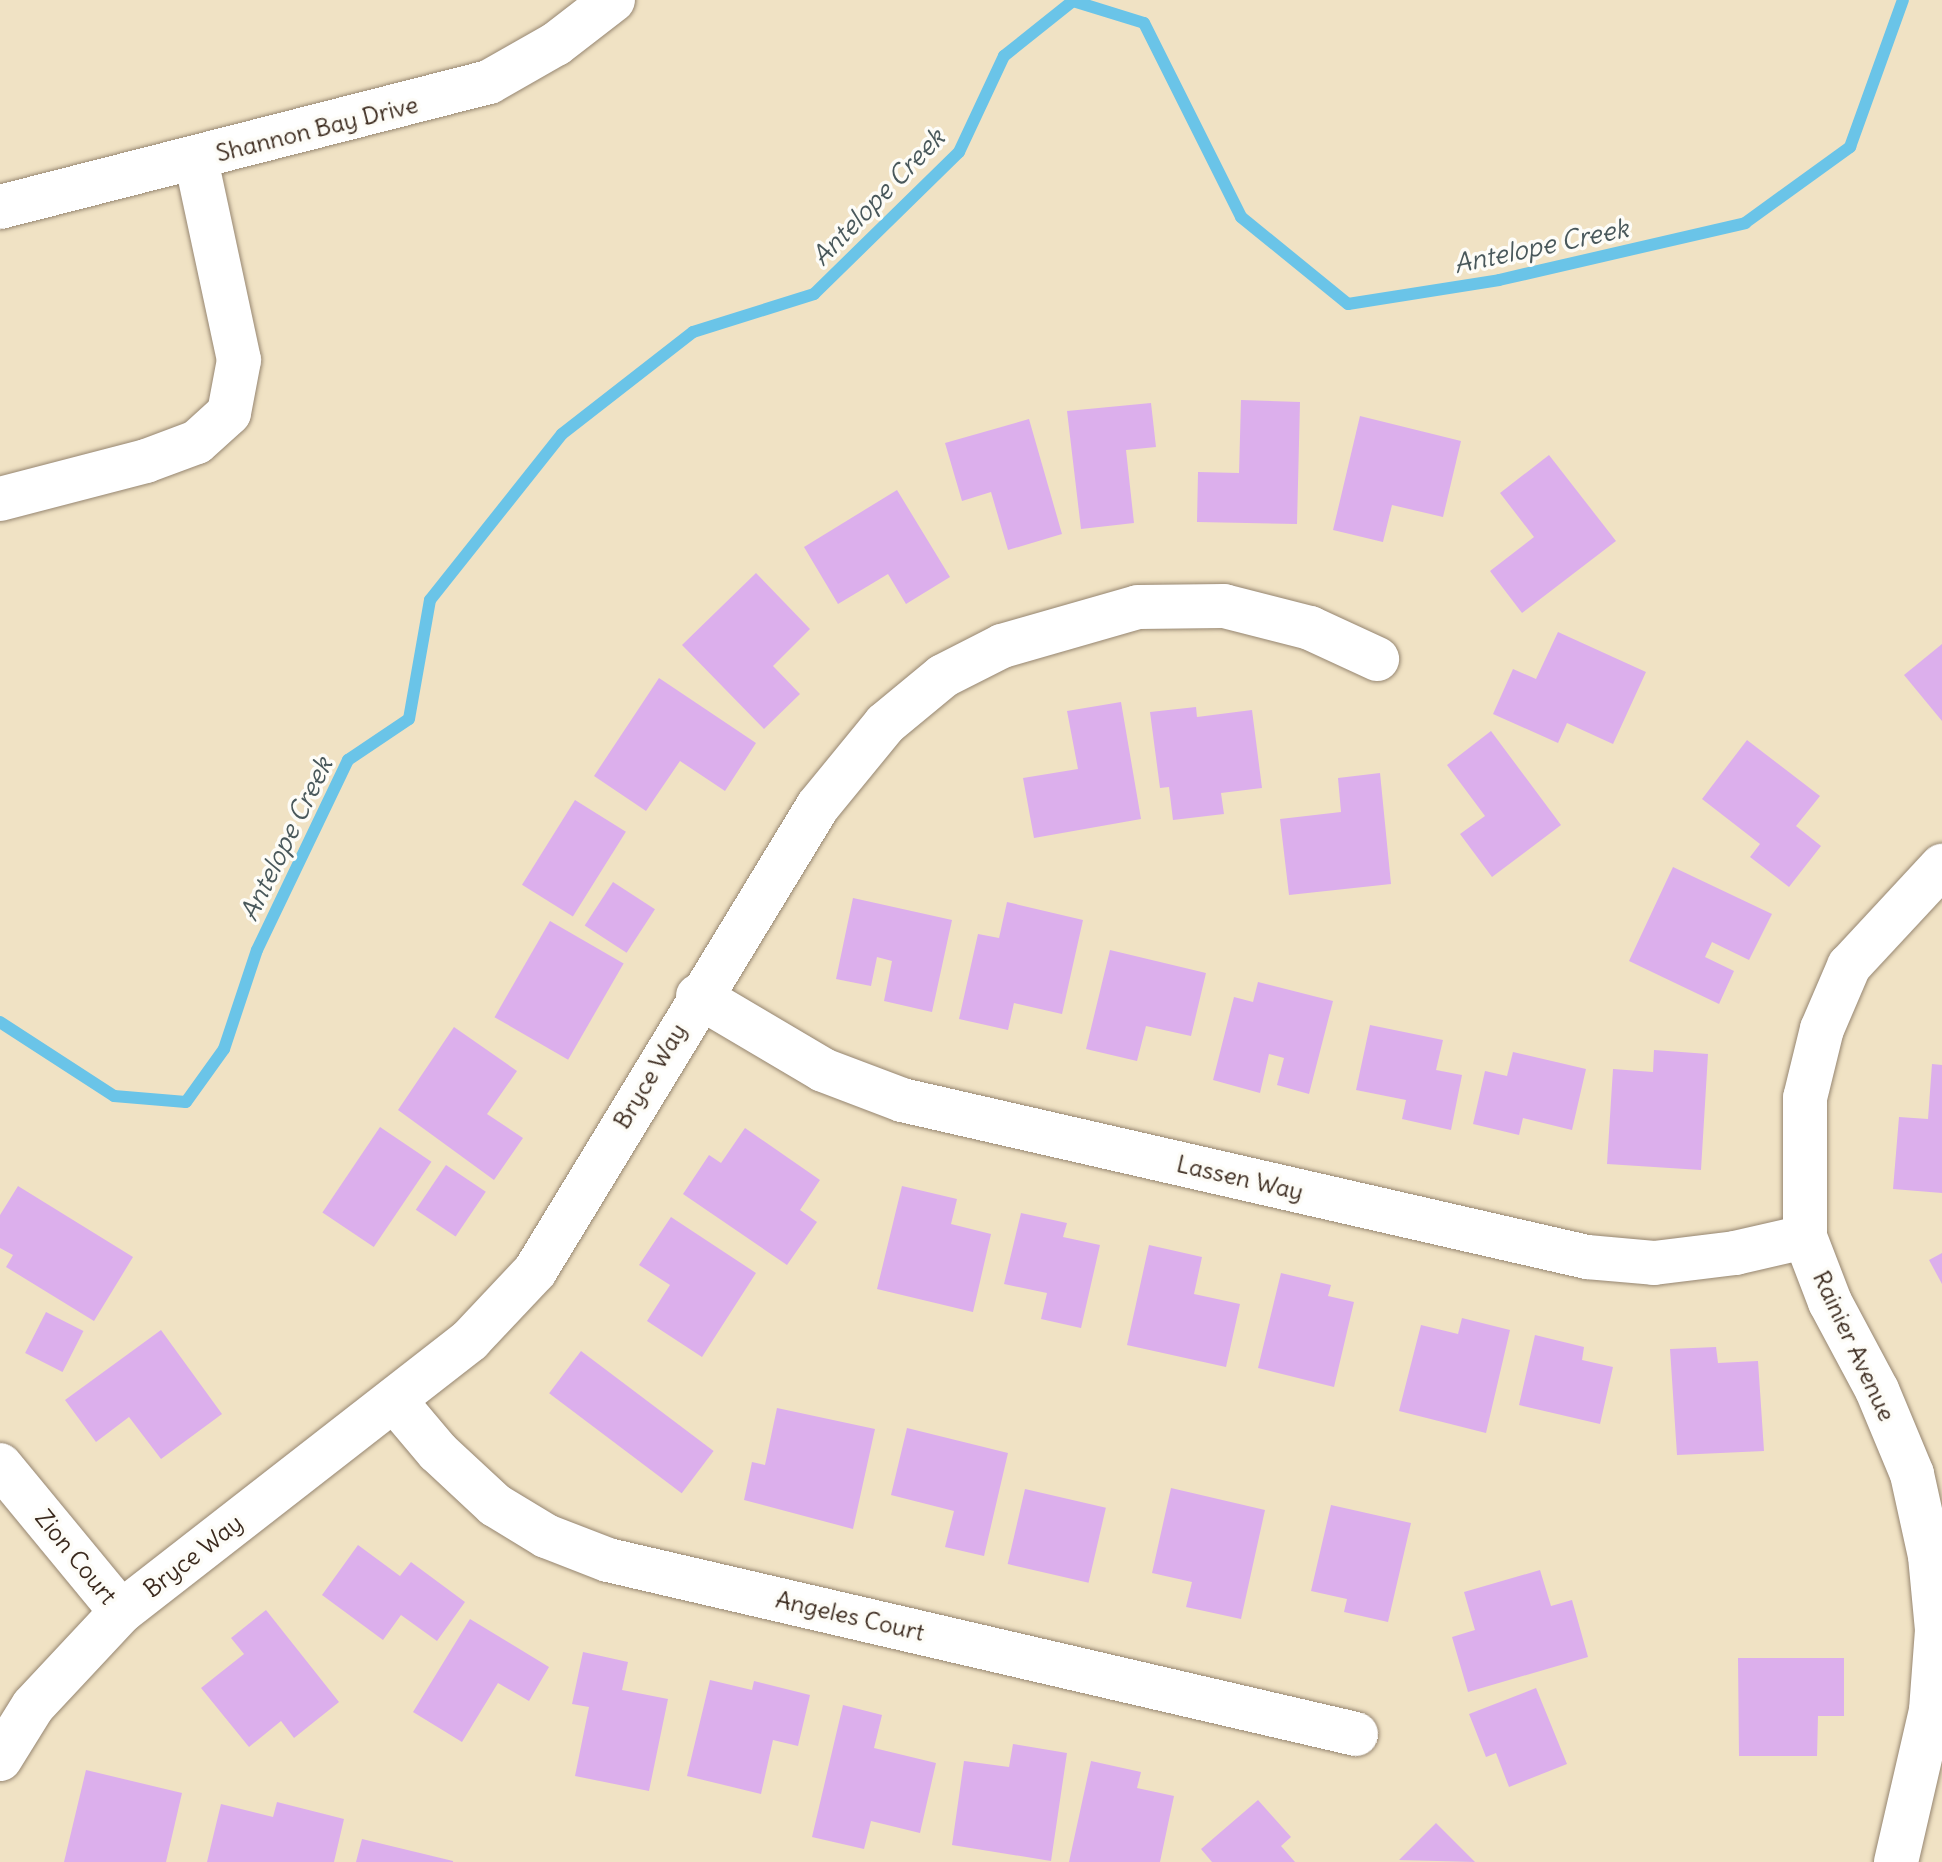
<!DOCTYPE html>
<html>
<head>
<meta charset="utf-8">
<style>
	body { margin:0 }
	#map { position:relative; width:1942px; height:1862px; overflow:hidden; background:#f0e2c4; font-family:Delius,sans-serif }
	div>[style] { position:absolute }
	.stream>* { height:12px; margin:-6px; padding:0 6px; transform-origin:6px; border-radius:6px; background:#6ac4e8 }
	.building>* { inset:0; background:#dcafec; transform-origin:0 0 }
	.roads { filter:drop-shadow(0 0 2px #968671) drop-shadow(0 0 2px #968671) }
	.minor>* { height:44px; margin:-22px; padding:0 22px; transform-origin:22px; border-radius:22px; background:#fff }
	span { translate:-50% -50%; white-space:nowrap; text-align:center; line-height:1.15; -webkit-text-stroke:7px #fdfcf7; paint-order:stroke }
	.street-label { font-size:24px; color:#3b2a1e }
	.water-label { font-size:26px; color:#49585b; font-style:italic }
</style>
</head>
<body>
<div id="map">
	<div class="stream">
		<i style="left:0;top:1022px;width:136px;rotate:33deg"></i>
		<i style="left:114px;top:1096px;width:72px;rotate:4.8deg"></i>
		<i style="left:186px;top:1102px;width:65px;rotate:-54.4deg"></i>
		<i style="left:224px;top:1049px;width:104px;rotate:-71.6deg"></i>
		<i style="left:257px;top:950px;width:211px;rotate:-64.4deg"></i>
		<i style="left:348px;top:760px;width:73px;rotate:-33.9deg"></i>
		<i style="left:409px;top:719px;width:121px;rotate:-80deg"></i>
		<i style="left:430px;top:600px;width:212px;rotate:-51.5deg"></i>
		<i style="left:562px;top:434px;width:166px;rotate:-37.9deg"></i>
		<i style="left:693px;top:332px;width:127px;rotate:-17.4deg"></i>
		<i style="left:814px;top:294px;width:203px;rotate:-44.4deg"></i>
		<i style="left:959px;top:152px;width:106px;rotate:-64.9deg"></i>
		<i style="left:1004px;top:56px;width:88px;rotate:-38.6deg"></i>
		<i style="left:1073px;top:1px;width:74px;rotate:17.2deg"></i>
		<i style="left:1144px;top:23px;width:217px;rotate:63.4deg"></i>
		<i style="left:1241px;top:217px;width:138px;rotate:39.1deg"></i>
		<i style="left:1348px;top:304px;width:153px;rotate:-9deg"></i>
		<i style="left:1499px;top:280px;width:253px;rotate:-13deg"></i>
		<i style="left:1745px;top:223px;width:130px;rotate:-35.9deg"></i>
		<i style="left:1850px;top:147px;width:156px;rotate:-70.2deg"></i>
	</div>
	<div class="building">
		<i style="clip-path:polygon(1241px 400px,1300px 402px,1297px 524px,1197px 522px,1198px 472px,1239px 473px)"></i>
		<i style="clip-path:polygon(1151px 403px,1156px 447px,1126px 450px,1134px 523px,1081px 529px,1067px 411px)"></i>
		<i style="clip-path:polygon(1360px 416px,1461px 441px,1443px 517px,1392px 505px,1383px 542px,1333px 530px)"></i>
		<i style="clip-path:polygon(1029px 419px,1062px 534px,1008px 550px,991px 492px,962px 501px,945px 443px)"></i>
		<i style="clip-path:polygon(1549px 455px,1616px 541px,1522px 613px,1490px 571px,1534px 537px,1500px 493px)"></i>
		<i style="clip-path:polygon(897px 490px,950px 577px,906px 604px,888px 574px,838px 604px,804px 547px)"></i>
		<i style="clip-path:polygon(756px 573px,810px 629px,773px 666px,800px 694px,764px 729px,682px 645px)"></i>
		<i style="clip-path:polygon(1558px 632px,1646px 672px,1613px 744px,1567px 723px,1558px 743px,1493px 714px,1513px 669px,1536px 679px)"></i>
		<i style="clip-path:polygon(1942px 644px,1942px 721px,1904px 675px)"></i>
		<i style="clip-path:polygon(659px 678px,756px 743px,725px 791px,680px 761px,646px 811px,594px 776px)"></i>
		<i style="clip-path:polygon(1121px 702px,1141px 819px,1034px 838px,1023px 778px,1078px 769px,1067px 711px)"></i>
		<i style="clip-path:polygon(1196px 707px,1197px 717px,1252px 710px,1262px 788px,1221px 793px,1224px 814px,1173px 820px,1169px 787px,1160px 788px,1150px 712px)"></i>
		<i style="clip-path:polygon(1491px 731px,1561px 825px,1492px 877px,1460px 834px,1485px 816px,1447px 765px)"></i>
		<i style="clip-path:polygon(1747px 740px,1820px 796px,1796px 826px,1821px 846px,1789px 887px,1750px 857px,1760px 844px,1702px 799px)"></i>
		<i style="clip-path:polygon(1380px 773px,1391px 884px,1289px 895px,1280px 819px,1341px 812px,1338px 778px)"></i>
		<i style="left:575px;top:800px;width:60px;height:100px;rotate:32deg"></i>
		<i style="clip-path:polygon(1673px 867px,1772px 914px,1749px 960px,1712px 942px,1705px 957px,1734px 971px,1719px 1004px,1629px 961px)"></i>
		<i style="left:613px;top:882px;width:50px;height:52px;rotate:33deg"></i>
		<i style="clip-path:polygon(853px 898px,952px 920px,932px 1012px,884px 1001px,892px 961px,877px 957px,871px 986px,836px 979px)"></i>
		<i style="clip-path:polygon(1007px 902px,1083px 920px,1062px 1014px,1014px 1003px,1008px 1030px,959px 1019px,978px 934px,999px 938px)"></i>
		<i style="left:550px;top:921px;width:85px;height:111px;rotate:30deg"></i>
		<i style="clip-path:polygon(1110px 950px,1206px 973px,1191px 1036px,1146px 1026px,1137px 1061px,1086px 1049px)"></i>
		<i style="clip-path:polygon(1258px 982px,1333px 1001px,1309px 1094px,1277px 1085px,1284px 1058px,1269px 1054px,1260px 1093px,1213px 1080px,1234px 997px,1253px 1002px)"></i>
		<i style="clip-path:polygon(1370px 1025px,1443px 1040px,1436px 1070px,1462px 1075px,1451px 1130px,1402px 1119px,1406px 1100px,1356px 1090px)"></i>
		<i style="clip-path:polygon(454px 1027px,517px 1071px,487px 1114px,523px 1138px,494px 1180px,398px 1110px)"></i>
		<i style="clip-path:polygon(1654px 1050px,1708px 1054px,1701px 1170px,1607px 1164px,1613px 1069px,1653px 1072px)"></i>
		<i style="clip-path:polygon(1513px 1052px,1586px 1069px,1572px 1130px,1523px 1118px,1519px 1135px,1473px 1124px,1485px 1071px,1507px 1076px)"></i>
		<i style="clip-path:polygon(1932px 1064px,1942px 1065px,1942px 1193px,1893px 1189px,1899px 1117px,1928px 1119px)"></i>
		<i style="left:380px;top:1127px;width:62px;height:103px;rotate:34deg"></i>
		<i style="clip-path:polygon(745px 1128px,820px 1180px,800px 1210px,817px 1222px,787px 1265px,683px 1194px,709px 1155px,721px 1163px)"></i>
		<i style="left:446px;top:1165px;width:48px;height:54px;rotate:34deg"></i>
		<i style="clip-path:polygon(18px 1186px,133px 1257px,94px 1321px,6px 1267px,13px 1255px,0 1248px,0 1215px)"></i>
		<i style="clip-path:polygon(902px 1186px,957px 1199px,951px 1224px,991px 1234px,973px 1312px,877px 1289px)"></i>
		<i style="clip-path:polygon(1021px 1213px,1067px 1223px,1063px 1237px,1100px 1245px,1081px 1328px,1041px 1319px,1047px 1293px,1004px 1284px)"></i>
		<i style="clip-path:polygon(671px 1217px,756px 1273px,702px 1357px,647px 1321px,670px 1285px,639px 1265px)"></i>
		<i style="clip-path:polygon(1149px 1245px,1202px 1257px,1194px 1294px,1240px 1304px,1226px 1367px,1127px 1345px)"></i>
		<i style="clip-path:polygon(1942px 1253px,1942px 1284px,1929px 1260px)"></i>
		<i style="clip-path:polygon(1281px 1273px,1331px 1285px,1328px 1296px,1354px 1302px,1334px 1387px,1258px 1368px)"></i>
		<i style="left:46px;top:1312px;width:42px;height:46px;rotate:27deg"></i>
		<i style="clip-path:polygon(1462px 1318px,1510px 1330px,1486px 1433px,1399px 1411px,1421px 1325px,1458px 1334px)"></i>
		<i style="clip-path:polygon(161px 1330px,222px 1414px,161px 1459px,129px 1417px,96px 1442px,65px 1400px)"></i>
		<i style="clip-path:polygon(1535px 1335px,1584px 1347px,1582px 1360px,1613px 1367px,1600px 1424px,1519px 1405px)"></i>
		<i style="clip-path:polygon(1716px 1347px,1718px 1363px,1758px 1361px,1764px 1451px,1677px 1455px,1670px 1349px)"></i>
		<i style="left:581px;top:1351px;width:166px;height:53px;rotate:37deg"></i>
		<i style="clip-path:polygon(777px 1408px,875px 1429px,853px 1529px,744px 1500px,752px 1462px,765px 1465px)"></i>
		<i style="clip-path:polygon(907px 1428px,1008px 1453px,984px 1556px,945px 1547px,954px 1511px,891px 1495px)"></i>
		<i style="clip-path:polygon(1171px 1488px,1265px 1510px,1241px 1619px,1186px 1607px,1192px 1582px,1152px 1573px)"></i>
		<i style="left:1025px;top:1489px;width:83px;height:77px;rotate:13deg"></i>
		<i style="clip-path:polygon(1331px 1505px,1411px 1523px,1388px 1622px,1344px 1612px,1347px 1599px,1311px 1591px)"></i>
		<i style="clip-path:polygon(358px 1545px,400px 1576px,411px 1562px,465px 1602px,437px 1641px,401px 1615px,383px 1640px,322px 1595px)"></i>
		<i style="clip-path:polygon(1540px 1570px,1551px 1606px,1572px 1600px,1588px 1657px,1468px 1692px,1452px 1637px,1475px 1630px,1464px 1592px)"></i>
		<i style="clip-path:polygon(266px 1610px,339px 1702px,294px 1738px,281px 1721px,249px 1747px,201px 1688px,244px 1654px,231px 1638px)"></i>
		<i style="clip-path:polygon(470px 1619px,549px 1667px,529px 1701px,498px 1683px,462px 1742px,413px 1712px)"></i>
		<i style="clip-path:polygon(583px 1652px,628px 1662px,622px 1690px,668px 1699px,649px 1791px,575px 1776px,589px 1707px,572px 1704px)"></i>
		<i style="clip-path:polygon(1738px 1658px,1844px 1658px,1844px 1716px,1818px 1716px,1817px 1756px,1739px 1756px)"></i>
		<i style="clip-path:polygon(710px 1680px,752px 1690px,754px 1681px,810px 1695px,798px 1746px,773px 1740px,761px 1794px,687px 1776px)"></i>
		<i style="clip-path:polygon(1536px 1688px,1567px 1764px,1509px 1787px,1496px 1753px,1486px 1757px,1469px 1714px)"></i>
		<i style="clip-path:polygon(843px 1705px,882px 1715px,874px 1748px,936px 1763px,920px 1833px,871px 1821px,864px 1849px,812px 1837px)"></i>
		<i style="clip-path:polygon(1013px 1744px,1067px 1753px,1051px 1861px,952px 1845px,964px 1761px,1009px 1767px)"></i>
		<i style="clip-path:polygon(1091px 1761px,1141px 1772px,1137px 1788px,1174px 1796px,1160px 1862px,1069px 1862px)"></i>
		<i style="clip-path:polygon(86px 1770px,182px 1793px,166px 1862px,64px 1862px)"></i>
		<i style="clip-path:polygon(1258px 1800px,1291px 1837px,1281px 1846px,1295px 1862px,1212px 1862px,1201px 1849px)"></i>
		<i style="clip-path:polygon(277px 1802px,344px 1819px,334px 1862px,207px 1862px,221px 1804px,273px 1817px)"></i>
		<i style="clip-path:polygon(1436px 1823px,1475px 1862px,1399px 1860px)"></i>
		<i style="clip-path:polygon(362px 1839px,453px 1861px,453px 1862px,356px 1862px)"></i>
	</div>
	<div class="roads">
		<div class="minor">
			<i style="left:0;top:207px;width:505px;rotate:-14.34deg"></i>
			<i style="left:489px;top:82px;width:77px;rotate:-29.6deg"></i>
			<i style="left:556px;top:44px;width:72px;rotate:-37.7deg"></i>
			<i style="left:0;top:499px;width:151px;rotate:-14.6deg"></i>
			<i style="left:146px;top:461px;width:54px;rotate:-20.4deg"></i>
			<i style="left:197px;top:442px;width:43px;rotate:-42.2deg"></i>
			<i style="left:229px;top:413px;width:54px;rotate:-79.3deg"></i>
			<i style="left:239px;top:360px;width:206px;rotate:-102.1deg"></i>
			<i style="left:698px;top:996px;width:145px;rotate:30.6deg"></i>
			<i style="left:823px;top:1070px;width:85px;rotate:20.8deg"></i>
			<i style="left:902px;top:1100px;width:703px;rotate:12.91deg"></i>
			<i style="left:1587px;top:1257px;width:67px;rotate:5.1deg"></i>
			<i style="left:1654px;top:1263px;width:82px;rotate:-7deg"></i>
			<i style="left:1735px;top:1253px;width:72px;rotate:-12.9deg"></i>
			<i style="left:394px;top:1400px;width:68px;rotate:49.8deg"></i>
			<i style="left:438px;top:1452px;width:78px;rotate:42.9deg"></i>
			<i style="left:495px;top:1505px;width:60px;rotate:31.3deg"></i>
			<i style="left:546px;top:1536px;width:66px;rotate:21.2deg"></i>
			<i style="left:608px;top:1560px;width:768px;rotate:13.1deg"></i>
			<i style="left:0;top:1465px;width:190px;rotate:50.5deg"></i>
			<i style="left:0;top:1759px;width:62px;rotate:-58.1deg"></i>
			<i style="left:33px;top:1706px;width:129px;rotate:-46.9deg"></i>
			<i style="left:121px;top:1612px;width:442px;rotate:-37.9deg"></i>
			<i style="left:470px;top:1340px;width:95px;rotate:-46.7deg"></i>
			<i style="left:535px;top:1271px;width:544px;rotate:-58.68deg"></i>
			<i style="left:818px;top:806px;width:106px;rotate:-50.7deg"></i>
			<i style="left:885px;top:724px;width:75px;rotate:-39.6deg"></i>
			<i style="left:943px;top:676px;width:66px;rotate:-27deg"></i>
			<i style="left:1002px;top:646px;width:141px;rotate:-16deg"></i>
			<i style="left:1138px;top:607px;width:86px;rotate:-0.7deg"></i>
			<i style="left:1224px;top:606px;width:89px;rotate:14.3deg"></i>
			<i style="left:1310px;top:628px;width:74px;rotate:24.8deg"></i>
			<i style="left:1896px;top:1862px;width:156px;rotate:-77deg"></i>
			<i style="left:1931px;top:1710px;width:80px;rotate:-85.7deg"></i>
			<i style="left:1937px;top:1630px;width:74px;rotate:-95.4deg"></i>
			<i style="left:1930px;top:1556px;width:84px;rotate:-102.4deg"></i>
			<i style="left:1912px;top:1474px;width:91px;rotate:-112.6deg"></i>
			<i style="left:1877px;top:1390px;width:100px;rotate:-118.1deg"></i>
			<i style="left:1830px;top:1302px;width:70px;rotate:-111deg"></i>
			<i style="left:1805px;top:1237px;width:139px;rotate:-90deg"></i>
			<i style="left:1805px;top:1098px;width:71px;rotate:-76.2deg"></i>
			<i style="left:1822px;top:1029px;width:69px;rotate:-66.8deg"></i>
			<i style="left:1849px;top:966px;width:137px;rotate:-47.1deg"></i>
		</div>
	</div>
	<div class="street-label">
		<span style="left:317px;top:129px;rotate:-14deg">Shannon Bay Drive</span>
		<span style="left:650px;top:1076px;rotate:-59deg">Bryce Way</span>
		<span style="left:1240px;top:1178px;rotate:13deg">Lassen Way</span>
		<span style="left:1854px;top:1346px;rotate:65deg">Rainier Avenue</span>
		<span style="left:193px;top:1556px;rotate:-38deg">Bryce Way</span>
		<span style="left:76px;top:1557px;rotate:51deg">Zion Court</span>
		<span style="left:850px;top:1616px;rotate:13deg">Angeles Court</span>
	</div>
	<div class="water-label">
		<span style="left:878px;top:197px;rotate:-46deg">Antelope Creek</span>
		<span style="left:1541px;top:246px;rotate:-12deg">Antelope Creek</span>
		<span style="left:286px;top:839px;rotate:-64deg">Antelope Creek</span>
	</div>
</div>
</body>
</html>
